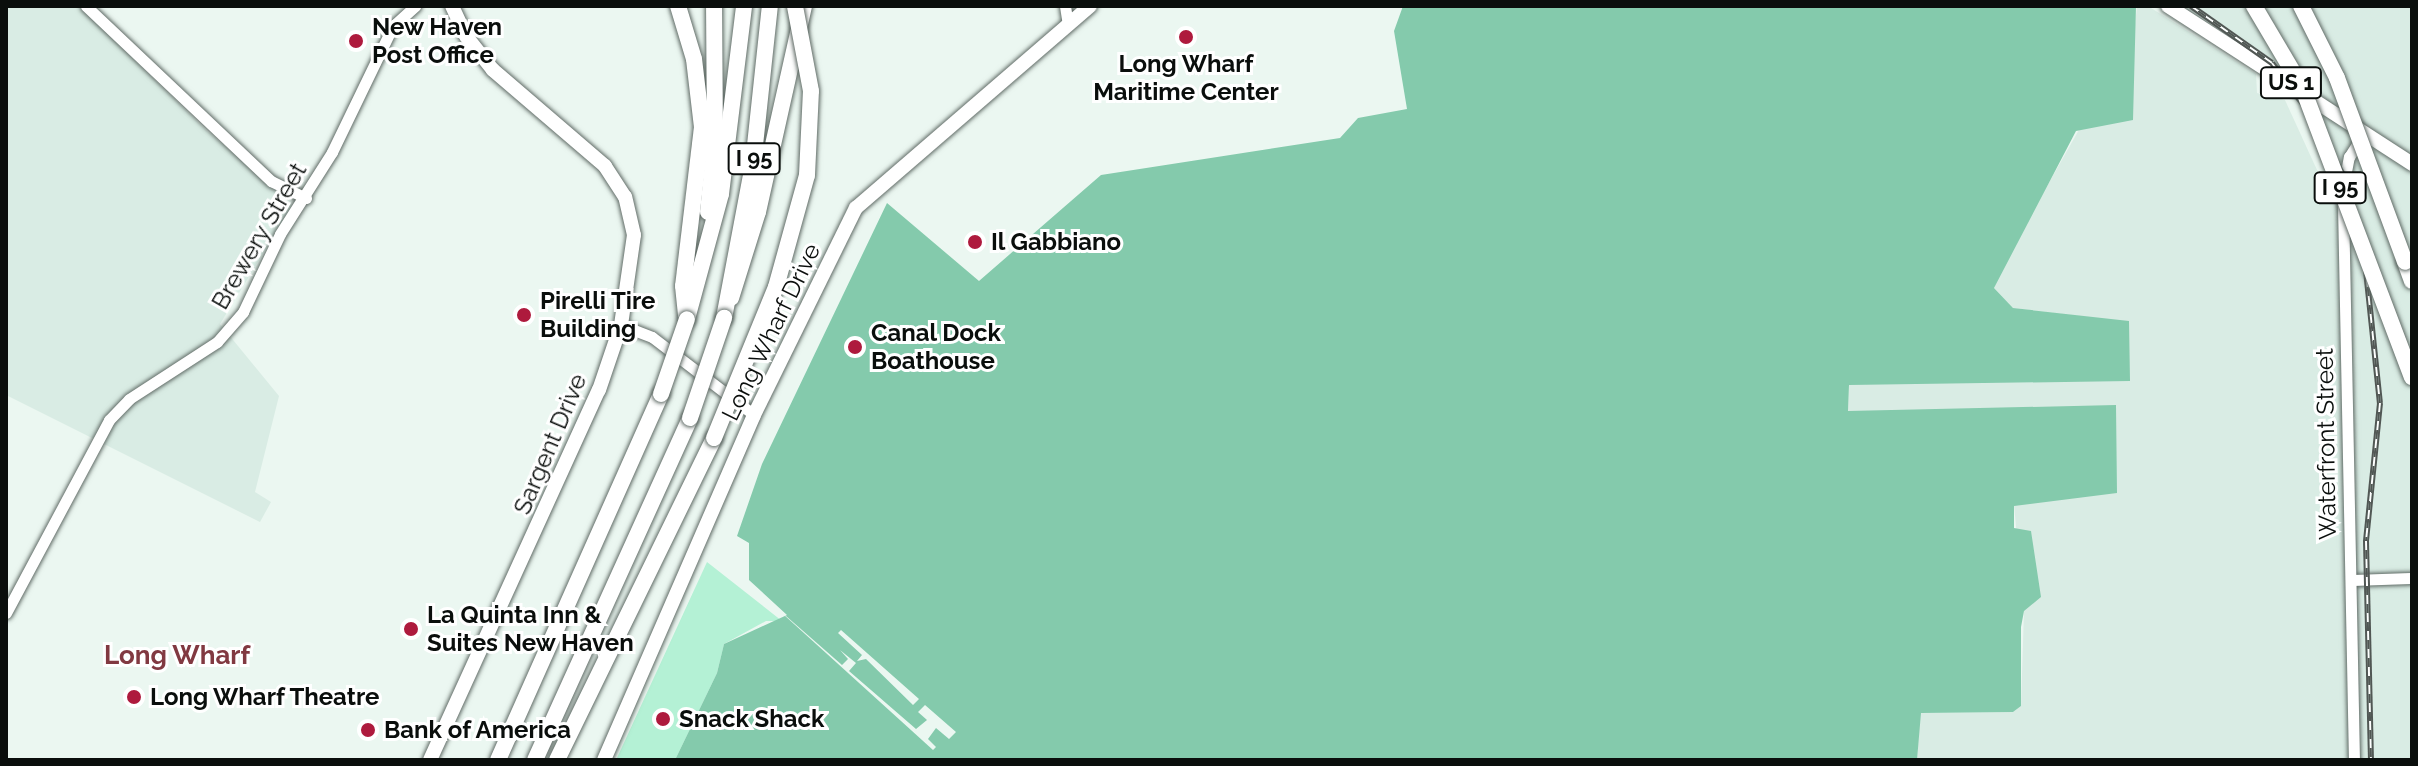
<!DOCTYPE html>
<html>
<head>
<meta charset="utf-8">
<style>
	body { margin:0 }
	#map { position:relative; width:2418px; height:766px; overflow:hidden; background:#ebf7f1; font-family:Raleway,sans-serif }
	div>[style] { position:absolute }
	.built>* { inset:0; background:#d9ece4 }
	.green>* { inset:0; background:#b4f1d5 }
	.water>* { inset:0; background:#84caac }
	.pier>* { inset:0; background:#ebf7f1 }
	.roads { filter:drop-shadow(0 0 2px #606b66) drop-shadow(0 0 2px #606b66) }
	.minor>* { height:11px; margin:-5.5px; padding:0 5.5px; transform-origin:5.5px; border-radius:5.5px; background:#fff }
	.major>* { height:14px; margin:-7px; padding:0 7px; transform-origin:7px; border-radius:7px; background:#fff }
	.highway>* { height:16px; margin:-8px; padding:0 8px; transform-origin:8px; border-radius:8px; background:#fff }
	.rail>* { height:6px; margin-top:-3px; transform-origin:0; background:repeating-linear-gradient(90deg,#fff 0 9px,#515754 0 18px); box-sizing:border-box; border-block:2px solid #515754 }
	.bridges { filter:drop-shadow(0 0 2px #606b66) drop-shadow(0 0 2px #606b66) }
	.highway-bridge>* { height:16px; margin:-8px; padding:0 8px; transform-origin:8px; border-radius:8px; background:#fff }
	.dots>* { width:22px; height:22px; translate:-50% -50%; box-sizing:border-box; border:4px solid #fff; border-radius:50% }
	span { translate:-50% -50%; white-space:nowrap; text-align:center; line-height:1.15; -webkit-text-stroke:6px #fff; paint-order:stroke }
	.shield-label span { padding:2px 6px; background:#fff; border:2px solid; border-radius:6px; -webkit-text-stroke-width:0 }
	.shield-label { font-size:22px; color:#0a0e0c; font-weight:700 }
	.poi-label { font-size:24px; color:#0a0e0c; font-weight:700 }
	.left { translate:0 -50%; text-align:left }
	.street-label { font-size:24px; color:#0a0e0c }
	.neighbourhood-label { font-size:26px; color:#813941; font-weight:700 }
	.frame { position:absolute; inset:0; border:8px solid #0a0e0c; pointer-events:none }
</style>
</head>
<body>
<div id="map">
	<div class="built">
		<i style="clip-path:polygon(6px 6px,79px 6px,208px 132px,289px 199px,292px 206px,220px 324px,279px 396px,255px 492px,271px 502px,260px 522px,6px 395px)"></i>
		<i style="clip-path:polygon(2168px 6px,2412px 6px,2412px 760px,1917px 760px,1920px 713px,2013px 712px,2021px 706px,2024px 611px,2014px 505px,1848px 411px,1849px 385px,2129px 322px,2013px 308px,1994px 288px,2001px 267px,2134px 33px,2137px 7px,2151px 8px,2256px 74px,2257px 93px,2285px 100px,2317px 170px,2351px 221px,2308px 102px)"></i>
	</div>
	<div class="green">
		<i style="clip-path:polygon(707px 562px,782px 621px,766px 621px,724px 644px,717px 673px,675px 760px,616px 760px)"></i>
	</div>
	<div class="water">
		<i style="clip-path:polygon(1403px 6px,2136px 6px,2133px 120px,2076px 131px,1994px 288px,2013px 308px,2129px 321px,2130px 381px,1849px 385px,1848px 411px,2116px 405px,2117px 493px,2014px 506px,2014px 528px,2031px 531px,2041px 597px,2024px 611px,2021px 627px,2021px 706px,2013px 712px,1921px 713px,1917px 760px,675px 760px,717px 673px,724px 644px,787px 615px,749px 580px,749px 543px,737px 536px,762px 464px,887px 203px,979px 281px,1101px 175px,1340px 138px,1358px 118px,1407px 109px,1394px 31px)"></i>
	</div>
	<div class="pier">
		<i style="clip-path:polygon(761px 594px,842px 665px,848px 659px,840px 650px,856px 663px,849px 671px,916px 729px,927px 720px,918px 712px,925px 705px,956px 732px,949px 739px,936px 728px,928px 739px,936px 747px,933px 750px)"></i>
		<i style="clip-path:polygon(841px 630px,919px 699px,913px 705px,866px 659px,857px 661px,862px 655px,838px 633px)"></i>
	</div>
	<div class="roads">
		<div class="minor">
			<i style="left:86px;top:6px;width:255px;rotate:43.4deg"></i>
			<i style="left:271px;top:181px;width:39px;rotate:26deg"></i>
			<i style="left:1065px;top:6px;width:19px;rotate:81deg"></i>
			<i style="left:2343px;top:187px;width:31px;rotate:-79deg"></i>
			<i style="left:2349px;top:157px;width:25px;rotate:-58deg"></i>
			<i style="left:2343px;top:204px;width:556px;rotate:88.87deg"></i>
			<i style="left:621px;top:325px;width:33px;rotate:21deg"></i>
			<i style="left:652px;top:337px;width:128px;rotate:37.4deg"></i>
			<i style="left:2351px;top:580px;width:61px;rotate:-1.9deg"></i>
			<i style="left:6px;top:613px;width:219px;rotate:-61.9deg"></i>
			<i style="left:109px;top:420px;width:29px;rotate:-46deg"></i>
			<i style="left:129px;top:399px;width:105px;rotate:-32.9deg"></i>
			<i style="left:217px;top:342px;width:40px;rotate:-49deg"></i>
			<i style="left:243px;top:312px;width:86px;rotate:-64.6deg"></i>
			<i style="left:280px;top:234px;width:97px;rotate:-57.6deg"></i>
			<i style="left:332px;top:152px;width:140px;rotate:-64.2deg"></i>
			<i style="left:393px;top:26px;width:30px;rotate:-42deg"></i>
		</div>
		<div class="major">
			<i style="left:2168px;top:6px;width:291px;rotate:32.9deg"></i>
			<i style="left:430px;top:760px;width:407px;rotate:-65.5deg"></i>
			<i style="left:599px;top:390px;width:69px;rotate:-71.3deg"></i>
			<i style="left:621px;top:325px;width:91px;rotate:-81.8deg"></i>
			<i style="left:634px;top:235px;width:39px;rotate:-103deg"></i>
			<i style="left:625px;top:197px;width:37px;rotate:-123deg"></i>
			<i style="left:605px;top:166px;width:148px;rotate:-139.4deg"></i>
			<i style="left:493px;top:70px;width:43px;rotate:-128.5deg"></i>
			<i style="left:466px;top:36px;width:33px;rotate:-115deg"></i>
			<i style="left:604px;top:760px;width:376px;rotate:-66.5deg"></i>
			<i style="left:754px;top:415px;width:231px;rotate:-63.8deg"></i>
			<i style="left:856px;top:208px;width:309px;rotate:-40.8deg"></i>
		</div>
		<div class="highway">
			<i style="left:678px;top:6px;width:55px;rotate:73.2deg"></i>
			<i style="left:694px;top:59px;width:68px;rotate:83.3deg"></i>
			<i style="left:702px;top:127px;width:160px;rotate:96.8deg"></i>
			<i style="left:683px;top:286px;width:30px;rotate:84deg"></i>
			<i style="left:708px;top:212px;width:70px;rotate:-84.3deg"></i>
			<i style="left:715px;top:142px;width:136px;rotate:-90.4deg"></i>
			<i style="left:2405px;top:262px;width:20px;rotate:70deg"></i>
			<i style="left:731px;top:298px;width:90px;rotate:-72.6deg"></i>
			<i style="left:758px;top:212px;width:211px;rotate:-77.4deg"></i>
			<i style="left:724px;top:318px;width:157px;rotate:-79.3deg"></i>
			<i style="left:753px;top:164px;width:159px;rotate:-83.9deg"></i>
			<i style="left:687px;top:319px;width:130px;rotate:-74.8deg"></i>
			<i style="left:721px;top:194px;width:189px;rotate:-83deg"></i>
			<i style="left:498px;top:760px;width:401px;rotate:-66deg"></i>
			<i style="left:535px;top:760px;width:375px;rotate:-65.6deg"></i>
			<i style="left:557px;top:760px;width:358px;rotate:-64deg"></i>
		</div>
	</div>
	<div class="rail">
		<i style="left:2191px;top:6px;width:99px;rotate:35.1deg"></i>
		<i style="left:2272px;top:63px;width:61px;rotate:52.9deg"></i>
		<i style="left:2309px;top:112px;width:74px;rotate:61.7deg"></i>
		<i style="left:2344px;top:177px;width:68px;rotate:73.7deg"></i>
		<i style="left:2363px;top:242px;width:162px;rotate:84deg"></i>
		<i style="left:2380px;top:403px;width:139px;rotate:95.8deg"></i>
		<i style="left:2366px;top:541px;width:219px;rotate:88.7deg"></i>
	</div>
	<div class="bridges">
		<div class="highway-bridge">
			<i style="left:2254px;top:6px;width:96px;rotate:59.4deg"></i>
			<i style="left:2303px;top:89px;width:308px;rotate:69.3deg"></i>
			<i style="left:2301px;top:6px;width:80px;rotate:63.4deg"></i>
			<i style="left:2337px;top:78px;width:196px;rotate:69.7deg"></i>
			<i style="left:661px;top:394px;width:79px;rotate:-70.9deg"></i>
			<i style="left:690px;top:418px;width:106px;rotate:-71.2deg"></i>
			<i style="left:714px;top:438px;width:163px;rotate:-67.7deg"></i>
			<i style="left:776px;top:287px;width:116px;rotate:-74.5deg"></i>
			<i style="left:807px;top:175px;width:84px;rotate:-87.3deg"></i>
			<i style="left:811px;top:91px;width:86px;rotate:-100.7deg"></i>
		</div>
	</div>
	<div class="dots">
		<i style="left:1186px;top:37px;background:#ae1a3d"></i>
		<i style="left:356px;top:41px;background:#ae1a3d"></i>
		<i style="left:975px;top:242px;background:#ae1a3d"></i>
		<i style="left:524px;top:315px;background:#ae1a3d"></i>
		<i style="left:855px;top:347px;background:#ae1a3d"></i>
		<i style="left:411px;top:629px;background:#ae1a3d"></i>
		<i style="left:134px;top:697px;background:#ae1a3d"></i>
		<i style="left:663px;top:719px;background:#ae1a3d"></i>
		<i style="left:368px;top:730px;background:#ae1a3d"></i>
	</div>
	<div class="shield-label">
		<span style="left:2291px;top:83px">US 1</span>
		<span style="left:754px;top:159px">I 95</span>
		<span style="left:2340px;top:188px">I 95</span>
	</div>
	<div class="poi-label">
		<span class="left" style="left:372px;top:41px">New Haven<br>Post Office</span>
		<span style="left:1186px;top:78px">Long Wharf<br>Maritime Center</span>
		<span class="left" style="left:991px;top:242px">Il Gabbiano</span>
		<span class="left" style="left:540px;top:315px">Pirelli Tire<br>Building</span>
		<span class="left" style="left:871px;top:347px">Canal Dock<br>Boathouse</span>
		<span class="left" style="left:427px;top:629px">La Quinta Inn &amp;<br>Suites New Haven</span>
		<span class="left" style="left:150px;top:697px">Long Wharf Theatre</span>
		<span class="left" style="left:679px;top:719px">Snack Shack</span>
		<span class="left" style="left:384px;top:730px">Bank of America</span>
	</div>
	<div class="street-label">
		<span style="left:259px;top:236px;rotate:-60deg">Brewery Street</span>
		<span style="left:771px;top:332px;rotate:-64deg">Long Wharf Drive</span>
		<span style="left:550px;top:444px;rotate:-67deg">Sargent Drive</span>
		<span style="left:2326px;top:444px;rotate:-91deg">Waterfront Street</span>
	</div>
	<div class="neighbourhood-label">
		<span style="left:177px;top:656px">Long Wharf</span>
	</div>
	<div class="frame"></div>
</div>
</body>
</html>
